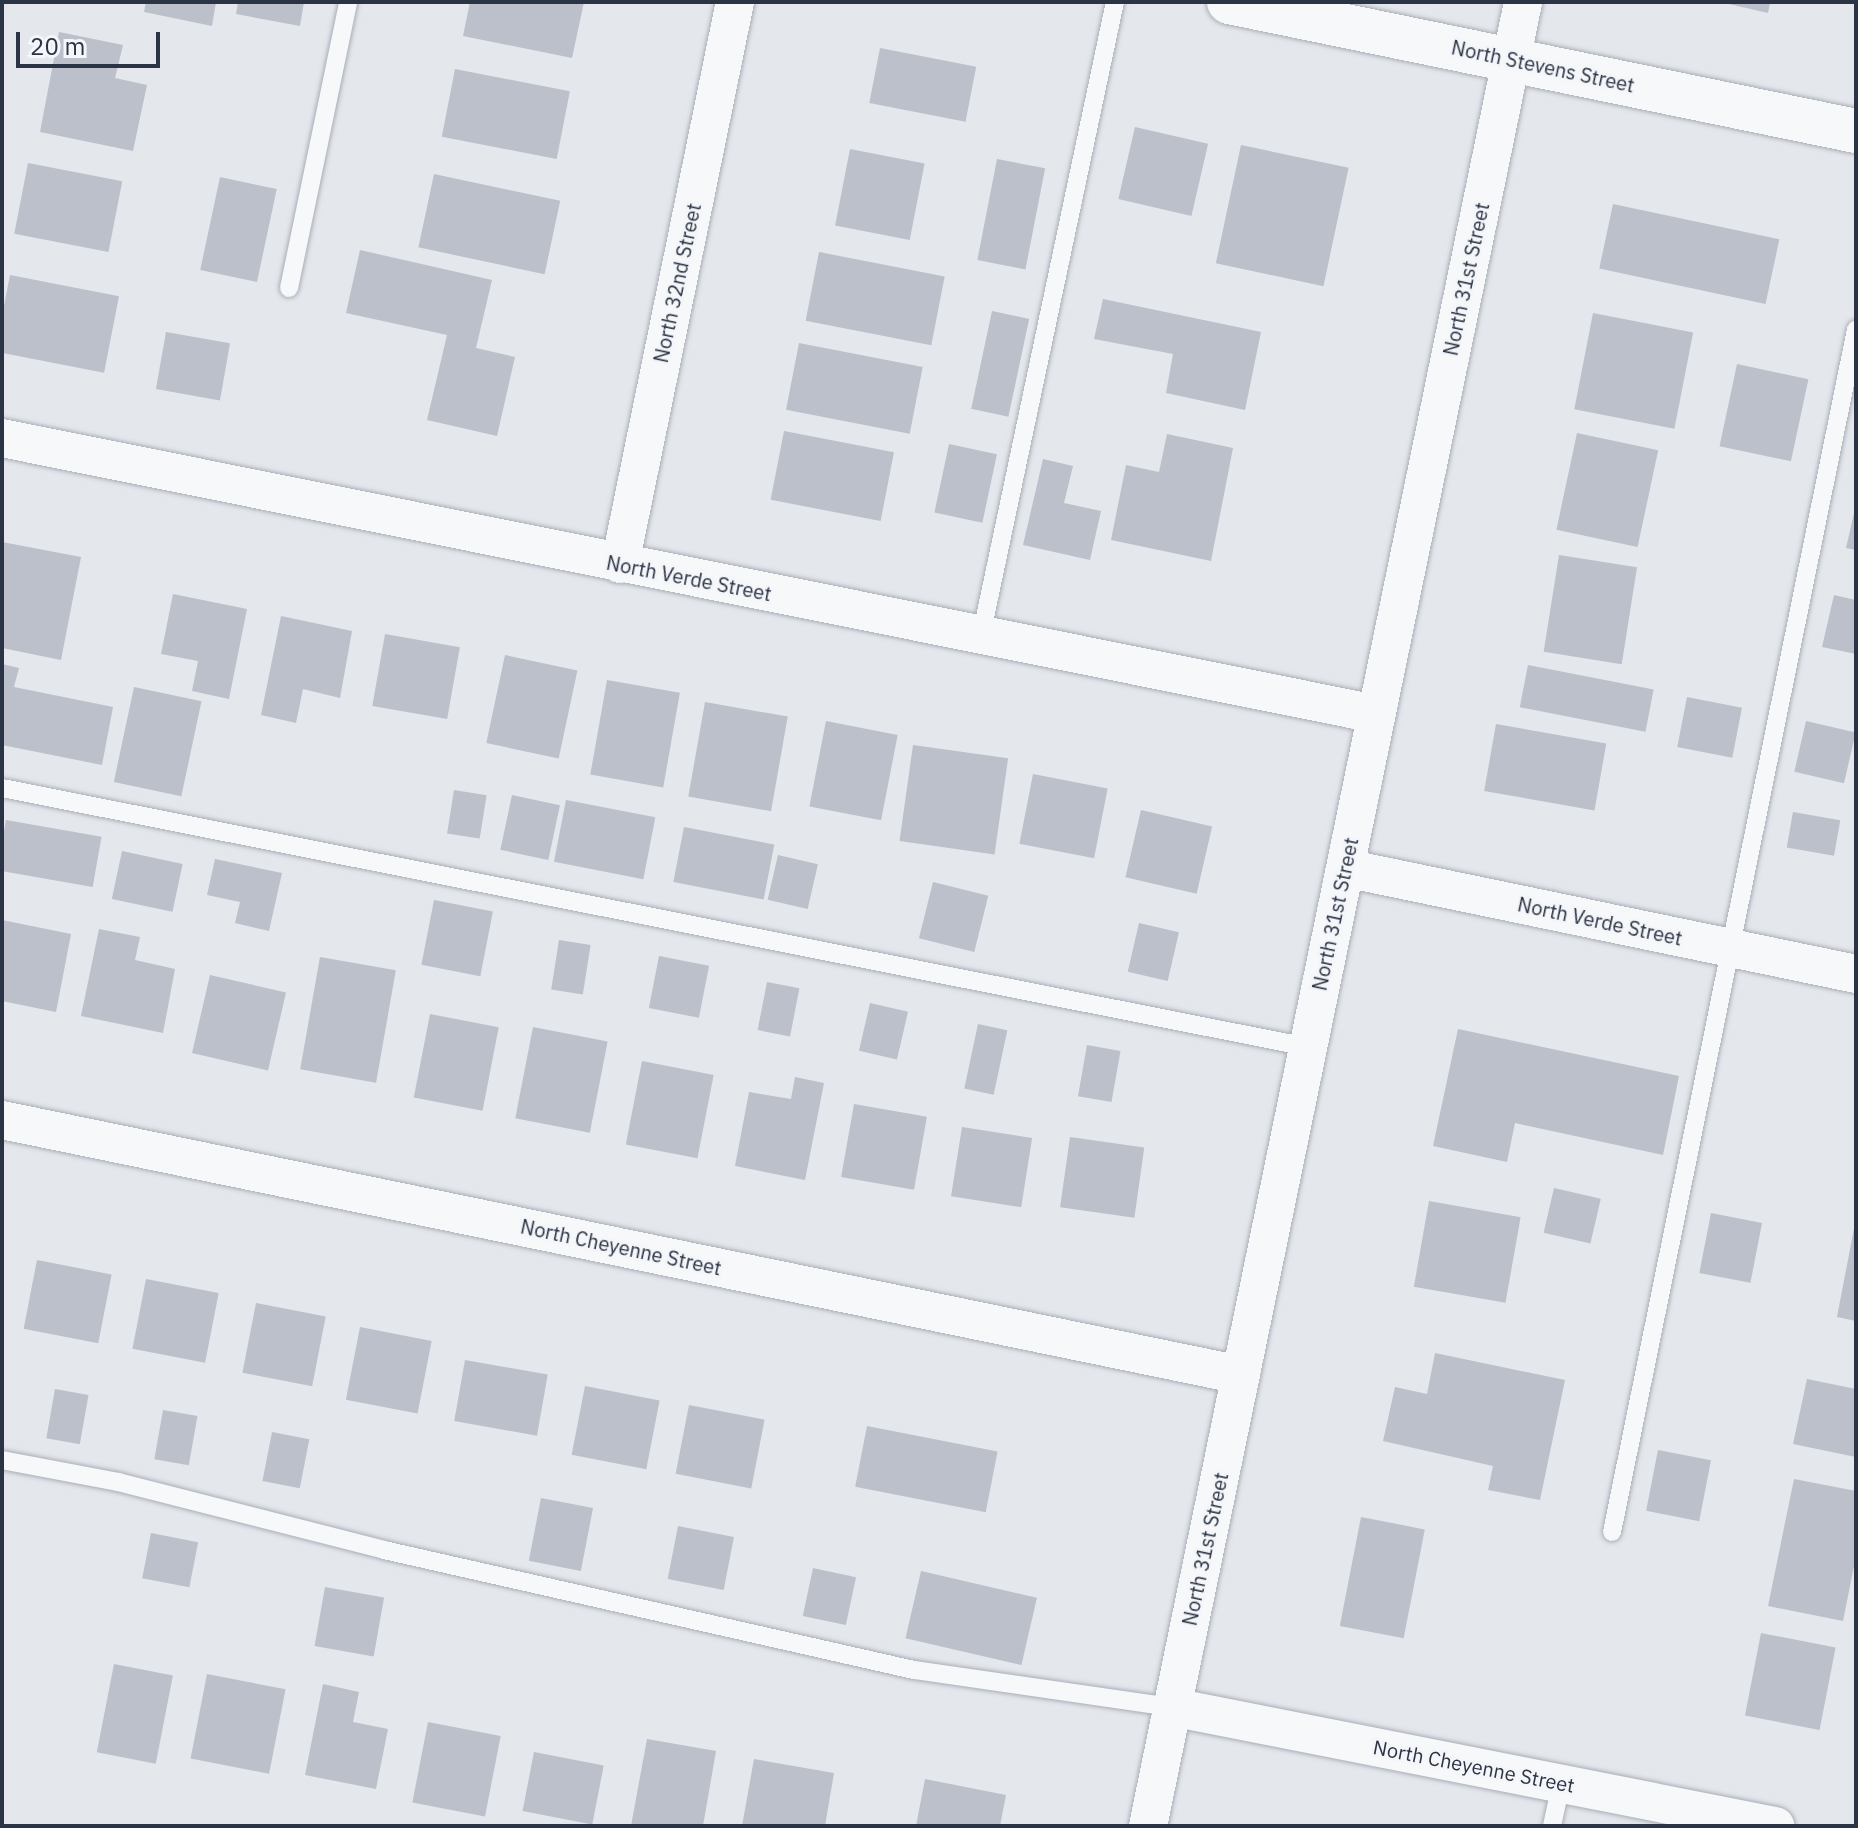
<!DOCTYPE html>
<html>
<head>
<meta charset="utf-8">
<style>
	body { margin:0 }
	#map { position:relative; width:1858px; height:1828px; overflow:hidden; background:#e4e7ec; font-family:"IBM Plex Sans",sans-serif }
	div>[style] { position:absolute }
	.building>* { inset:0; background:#bbc0ca; transform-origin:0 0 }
	.roads { filter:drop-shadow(0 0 2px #a9aeb7) drop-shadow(0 0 2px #a9aeb7) }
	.service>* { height:18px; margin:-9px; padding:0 9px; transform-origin:9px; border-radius:9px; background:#f7f8fa }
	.minor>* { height:38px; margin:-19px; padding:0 19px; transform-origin:19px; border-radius:19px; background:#f7f8fa }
	.tertiary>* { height:44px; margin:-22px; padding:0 22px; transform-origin:22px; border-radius:22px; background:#f7f8fa }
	span { translate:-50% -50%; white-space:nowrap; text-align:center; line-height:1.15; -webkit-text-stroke:6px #f4f6f9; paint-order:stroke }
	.street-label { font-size:20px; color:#2b3445 }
	.frame { position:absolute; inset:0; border:4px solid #2b3445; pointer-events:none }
	.scale { position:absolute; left:16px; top:32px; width:144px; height:36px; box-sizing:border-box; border:4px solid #2b3445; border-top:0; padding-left:10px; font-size:24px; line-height:28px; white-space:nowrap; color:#2b3445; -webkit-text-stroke:6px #f4f6f9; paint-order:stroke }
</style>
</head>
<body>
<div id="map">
	<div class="building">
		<i style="clip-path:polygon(146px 2px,216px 2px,212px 26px,144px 12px)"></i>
		<i style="clip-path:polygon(238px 2px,304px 2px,300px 26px,236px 14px)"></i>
		<i style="clip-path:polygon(470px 2px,584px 2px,572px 58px,463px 36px)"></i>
		<i style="clip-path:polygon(1720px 2px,1770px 2px,1768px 13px)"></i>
		<i style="clip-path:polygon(59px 32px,123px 45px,115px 78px,147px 85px,133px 151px,40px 132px)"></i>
		<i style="left:880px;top:48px;width:98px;height:56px;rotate:11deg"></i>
		<i style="left:455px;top:69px;width:117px;height:69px;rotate:11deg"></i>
		<i style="left:1135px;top:127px;width:75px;height:74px;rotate:13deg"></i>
		<i style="left:1241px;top:145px;width:110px;height:121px;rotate:12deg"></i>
		<i style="left:850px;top:149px;width:76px;height:78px;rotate:11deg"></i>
		<i style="left:997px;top:159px;width:49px;height:103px;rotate:11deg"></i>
		<i style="left:28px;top:163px;width:96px;height:72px;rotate:11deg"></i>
		<i style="left:434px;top:174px;width:129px;height:75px;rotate:12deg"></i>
		<i style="left:220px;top:177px;width:58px;height:95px;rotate:12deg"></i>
		<i style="left:1613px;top:204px;width:170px;height:66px;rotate:12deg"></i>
		<i style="clip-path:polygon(360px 250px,492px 280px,476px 348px,515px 357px,497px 436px,427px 420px,447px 335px,346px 313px)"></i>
		<i style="left:819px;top:252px;width:128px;height:70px;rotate:11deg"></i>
		<i style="left:10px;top:275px;width:111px;height:78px;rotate:11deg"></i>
		<i style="clip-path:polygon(1103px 299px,1261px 332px,1245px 410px,1166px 393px,1173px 354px,1094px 339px)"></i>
		<i style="left:992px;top:311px;width:38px;height:100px;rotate:12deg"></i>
		<i style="left:1593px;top:313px;width:102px;height:98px;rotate:11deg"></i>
		<i style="left:166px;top:332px;width:65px;height:58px;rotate:10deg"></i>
		<i style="left:799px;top:343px;width:126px;height:68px;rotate:11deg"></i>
		<i style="left:1737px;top:364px;width:73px;height:84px;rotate:12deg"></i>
		<i style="left:784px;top:431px;width:112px;height:70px;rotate:11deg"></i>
		<i style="left:1577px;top:433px;width:83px;height:99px;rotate:12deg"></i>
		<i style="clip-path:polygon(1167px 434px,1233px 448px,1211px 561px,1111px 540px,1126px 465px,1159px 472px)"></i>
		<i style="left:949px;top:444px;width:49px;height:70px;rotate:12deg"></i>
		<i style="clip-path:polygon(1043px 459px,1073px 466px,1064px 503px,1101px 511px,1090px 560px,1023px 545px)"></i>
		<i style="clip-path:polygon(1856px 504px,1856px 550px,1846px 548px)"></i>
		<i style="clip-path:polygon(2px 542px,81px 557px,61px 660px,2px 648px)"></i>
		<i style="left:1559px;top:555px;width:79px;height:98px;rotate:9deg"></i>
		<i style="clip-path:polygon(173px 594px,247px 609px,229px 699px,192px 691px,198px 661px,161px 654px)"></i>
		<i style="clip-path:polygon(1834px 595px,1856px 600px,1856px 654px,1822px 647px)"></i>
		<i style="clip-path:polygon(281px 616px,352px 631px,340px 698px,303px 689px,296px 723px,261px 715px)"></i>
		<i style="left:385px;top:634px;width:76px;height:73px;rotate:10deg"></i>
		<i style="left:505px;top:655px;width:74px;height:90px;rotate:12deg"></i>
		<i style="clip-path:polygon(2px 664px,19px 668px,14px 687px,113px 707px,102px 765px,2px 745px)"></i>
		<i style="left:1528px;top:665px;width:128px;height:43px;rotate:11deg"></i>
		<i style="left:607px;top:680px;width:74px;height:96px;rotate:10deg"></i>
		<i style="left:134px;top:687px;width:69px;height:97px;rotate:12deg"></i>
		<i style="left:1687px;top:697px;width:56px;height:51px;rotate:11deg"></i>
		<i style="left:705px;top:702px;width:84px;height:96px;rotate:10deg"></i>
		<i style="left:826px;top:721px;width:73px;height:87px;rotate:11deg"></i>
		<i style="left:1806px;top:721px;width:51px;height:52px;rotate:13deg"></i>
		<i style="left:1496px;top:724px;width:112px;height:68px;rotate:10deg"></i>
		<i style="left:913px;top:745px;width:96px;height:97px;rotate:8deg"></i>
		<i style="left:1033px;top:774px;width:76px;height:71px;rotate:11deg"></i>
		<i style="left:454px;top:790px;width:33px;height:44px;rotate:9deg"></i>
		<i style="left:512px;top:795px;width:49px;height:56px;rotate:12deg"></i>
		<i style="left:566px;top:800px;width:91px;height:63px;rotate:11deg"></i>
		<i style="left:1141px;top:810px;width:73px;height:69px;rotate:13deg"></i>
		<i style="left:1793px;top:812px;width:48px;height:36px;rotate:10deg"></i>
		<i style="left:6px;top:820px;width:97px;height:51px;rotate:10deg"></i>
		<i style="left:684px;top:827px;width:92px;height:56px;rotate:11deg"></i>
		<i style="left:122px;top:851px;width:62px;height:49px;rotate:12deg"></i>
		<i style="left:778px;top:855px;width:41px;height:46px;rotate:13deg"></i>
		<i style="clip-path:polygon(215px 859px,282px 873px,269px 931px,235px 923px,240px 902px,207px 895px)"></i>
		<i style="left:933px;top:882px;width:57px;height:58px;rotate:14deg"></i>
		<i style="left:434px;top:900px;width:60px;height:66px;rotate:11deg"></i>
		<i style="clip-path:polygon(2px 920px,71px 934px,56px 1012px,2px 1001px)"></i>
		<i style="left:1139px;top:923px;width:41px;height:50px;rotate:13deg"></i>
		<i style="clip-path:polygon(99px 929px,140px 937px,135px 960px,175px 969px,163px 1033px,81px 1016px)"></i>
		<i style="left:559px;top:940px;width:32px;height:50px;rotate:9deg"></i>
		<i style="left:659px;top:956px;width:51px;height:53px;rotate:11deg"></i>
		<i style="left:320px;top:957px;width:77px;height:114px;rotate:10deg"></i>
		<i style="left:210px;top:975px;width:78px;height:80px;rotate:13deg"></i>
		<i style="left:767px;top:982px;width:33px;height:49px;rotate:11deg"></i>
		<i style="left:870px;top:1003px;width:39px;height:49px;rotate:13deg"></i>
		<i style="left:430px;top:1014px;width:70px;height:85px;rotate:11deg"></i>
		<i style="left:978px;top:1024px;width:30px;height:66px;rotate:12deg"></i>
		<i style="left:533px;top:1027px;width:76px;height:93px;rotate:11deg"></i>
		<i style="clip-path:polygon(1458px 1029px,1679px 1076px,1663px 1155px,1515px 1123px,1507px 1162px,1433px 1146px)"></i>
		<i style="left:1087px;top:1045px;width:34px;height:52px;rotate:10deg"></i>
		<i style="left:642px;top:1061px;width:73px;height:85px;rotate:11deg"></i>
		<i style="clip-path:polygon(795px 1077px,824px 1083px,805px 1180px,735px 1166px,749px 1092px,791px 1099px)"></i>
		<i style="left:854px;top:1104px;width:74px;height:74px;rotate:10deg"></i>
		<i style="left:962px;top:1127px;width:71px;height:70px;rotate:9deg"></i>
		<i style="left:1070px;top:1137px;width:75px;height:71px;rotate:8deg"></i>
		<i style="left:1554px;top:1188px;width:48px;height:46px;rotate:13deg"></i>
		<i style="left:1429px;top:1201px;width:93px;height:87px;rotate:10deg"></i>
		<i style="left:1711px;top:1213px;width:52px;height:61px;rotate:11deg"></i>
		<i style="clip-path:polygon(1856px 1218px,1856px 1321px,1837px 1317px)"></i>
		<i style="left:37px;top:1260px;width:76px;height:70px;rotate:11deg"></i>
		<i style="left:146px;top:1279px;width:74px;height:71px;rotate:11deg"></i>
		<i style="left:256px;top:1303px;width:71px;height:71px;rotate:11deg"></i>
		<i style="left:360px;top:1327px;width:73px;height:74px;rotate:11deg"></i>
		<i style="clip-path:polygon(1435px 1353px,1565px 1380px,1540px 1500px,1488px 1490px,1493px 1466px,1383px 1441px,1395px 1387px,1427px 1394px)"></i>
		<i style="left:465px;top:1360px;width:84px;height:62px;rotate:10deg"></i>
		<i style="clip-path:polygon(1807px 1379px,1856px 1389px,1856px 1457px,1793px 1444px)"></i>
		<i style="left:585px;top:1386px;width:76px;height:70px;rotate:11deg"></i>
		<i style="left:55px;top:1389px;width:34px;height:50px;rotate:10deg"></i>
		<i style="left:689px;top:1405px;width:77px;height:70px;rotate:11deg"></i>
		<i style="left:163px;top:1410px;width:35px;height:50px;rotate:10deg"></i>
		<i style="left:867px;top:1426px;width:133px;height:62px;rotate:11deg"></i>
		<i style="left:272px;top:1432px;width:38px;height:50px;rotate:11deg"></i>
		<i style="left:1658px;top:1450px;width:54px;height:62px;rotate:11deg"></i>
		<i style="clip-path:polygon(1794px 1479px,1856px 1491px,1856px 1556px,1843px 1621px,1768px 1606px)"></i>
		<i style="left:541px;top:1498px;width:53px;height:64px;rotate:11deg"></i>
		<i style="left:1361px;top:1517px;width:65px;height:111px;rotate:11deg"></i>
		<i style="left:678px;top:1526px;width:57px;height:54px;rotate:11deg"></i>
		<i style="left:151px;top:1533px;width:48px;height:46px;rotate:11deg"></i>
		<i style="left:813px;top:1568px;width:44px;height:49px;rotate:12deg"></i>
		<i style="left:921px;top:1571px;width:119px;height:69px;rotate:13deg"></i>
		<i style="left:325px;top:1587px;width:60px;height:60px;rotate:10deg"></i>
		<i style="left:1761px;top:1633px;width:76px;height:84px;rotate:11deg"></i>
		<i style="left:114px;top:1664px;width:60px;height:90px;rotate:11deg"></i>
		<i style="left:207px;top:1674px;width:80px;height:86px;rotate:11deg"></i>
		<i style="clip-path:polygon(323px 1684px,359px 1692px,353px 1722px,388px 1729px,376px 1789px,305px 1775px)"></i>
		<i style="left:428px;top:1722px;width:74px;height:82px;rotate:11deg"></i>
		<i style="clip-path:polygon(647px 1739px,716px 1751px,703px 1826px,631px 1826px)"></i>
		<i style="left:534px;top:1752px;width:71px;height:60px;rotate:11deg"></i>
		<i style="clip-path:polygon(754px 1759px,834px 1773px,825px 1826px,742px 1826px)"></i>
		<i style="clip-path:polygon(925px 1779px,1006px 1795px,1000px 1826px,916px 1826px)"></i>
	</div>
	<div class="roads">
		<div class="service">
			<i style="left:289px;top:288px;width:292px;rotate:-78.3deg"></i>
			<i style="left:981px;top:636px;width:648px;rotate:-78.07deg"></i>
			<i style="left:2px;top:788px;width:1331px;rotate:11.22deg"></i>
			<i style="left:2px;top:1460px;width:118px;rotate:10.7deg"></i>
			<i style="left:118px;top:1482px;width:275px;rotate:14.3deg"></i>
			<i style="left:384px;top:1550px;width:543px;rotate:12.76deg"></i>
			<i style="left:914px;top:1670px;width:261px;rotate:8.2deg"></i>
			<i style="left:1612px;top:1532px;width:1227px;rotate:-78.53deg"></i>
			<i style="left:1552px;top:1826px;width:43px;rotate:-77.9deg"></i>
		</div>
		<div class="minor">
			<i style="left:2px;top:438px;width:1401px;rotate:11.36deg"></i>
			<i style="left:620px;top:564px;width:574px;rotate:-78.44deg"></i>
			<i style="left:1345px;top:868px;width:522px;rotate:11.72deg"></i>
			<i style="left:2px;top:1120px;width:1265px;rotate:11.63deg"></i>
			<i style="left:1172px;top:1707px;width:615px;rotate:11.16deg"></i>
			<i style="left:1148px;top:1826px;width:1862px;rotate:-78.38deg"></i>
		</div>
		<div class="tertiary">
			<i style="left:1229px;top:2px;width:640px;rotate:11.63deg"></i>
		</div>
	</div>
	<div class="street-label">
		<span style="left:1543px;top:66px;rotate:12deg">North Stevens Street</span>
		<span style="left:1466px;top:279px;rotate:-78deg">North 31st Street</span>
		<span style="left:677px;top:283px;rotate:-78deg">North 32nd Street</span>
		<span style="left:689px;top:578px;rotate:11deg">North Verde Street</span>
		<span style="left:1335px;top:914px;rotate:-78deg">North 31st Street</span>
		<span style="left:1600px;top:921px;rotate:12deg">North Verde Street</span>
		<span style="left:621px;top:1247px;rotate:12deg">North Cheyenne Street</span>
		<span style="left:1205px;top:1549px;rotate:-78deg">North 31st Street</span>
		<span style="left:1474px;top:1766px;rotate:11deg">North Cheyenne Street</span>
	</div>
	<div class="frame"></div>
	<div class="scale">20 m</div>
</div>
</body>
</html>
